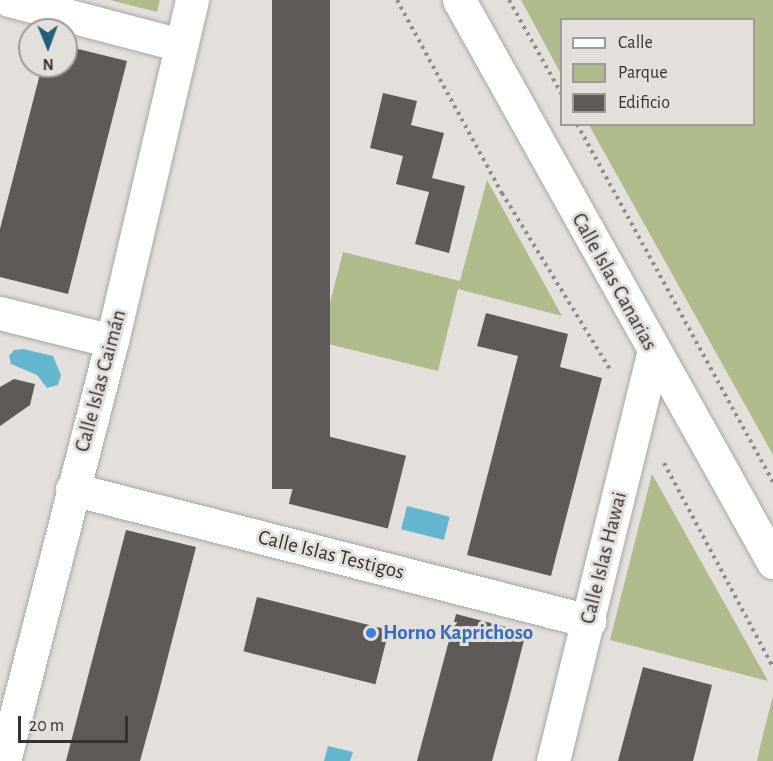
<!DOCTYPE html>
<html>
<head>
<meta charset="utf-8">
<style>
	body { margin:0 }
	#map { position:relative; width:773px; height:761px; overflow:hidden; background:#e3e0dc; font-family:"Alegreya Sans",sans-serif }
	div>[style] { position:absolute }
	.green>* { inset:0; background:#b0bb8c }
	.water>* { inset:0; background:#64b5ce; transform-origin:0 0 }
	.building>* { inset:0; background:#5d5a57; transform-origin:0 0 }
	.path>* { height:4px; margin-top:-2px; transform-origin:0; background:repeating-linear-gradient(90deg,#8e8c89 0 3px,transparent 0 7.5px) }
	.roads { filter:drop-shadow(0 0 2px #a9a7a3) drop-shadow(0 0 2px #a9a7a3) }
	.street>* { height:33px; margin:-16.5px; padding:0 16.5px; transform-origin:16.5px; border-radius:16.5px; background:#fff }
	.secondary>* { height:33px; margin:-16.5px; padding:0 16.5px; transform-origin:16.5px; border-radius:16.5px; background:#fff }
	.dots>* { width:16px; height:16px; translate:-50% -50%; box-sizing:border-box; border:3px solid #e3e0dc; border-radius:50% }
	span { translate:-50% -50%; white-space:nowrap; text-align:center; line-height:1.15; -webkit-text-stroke:6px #e3e0dc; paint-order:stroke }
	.street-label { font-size:21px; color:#333230 }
	.shop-label { font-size:21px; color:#366cbe; font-weight:700 }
	.left { translate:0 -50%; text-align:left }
	.legend { position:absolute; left:560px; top:18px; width:195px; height:108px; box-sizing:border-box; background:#e3e0dc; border:2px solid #9d9a97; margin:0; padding:8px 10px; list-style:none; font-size:18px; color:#333230 }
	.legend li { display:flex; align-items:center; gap:12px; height:30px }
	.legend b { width:30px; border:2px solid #9d9a97 }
	.north { position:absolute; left:18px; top:18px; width:60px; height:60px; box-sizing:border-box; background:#e3e0dc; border:2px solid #9d9a97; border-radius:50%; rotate:179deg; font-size:16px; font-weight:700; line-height:24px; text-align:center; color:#333230 }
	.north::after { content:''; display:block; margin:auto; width:21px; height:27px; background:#216276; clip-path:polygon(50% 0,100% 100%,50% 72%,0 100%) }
	.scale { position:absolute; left:18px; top:716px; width:110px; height:27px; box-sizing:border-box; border:3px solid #333230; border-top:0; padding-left:8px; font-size:18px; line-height:21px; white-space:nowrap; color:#333230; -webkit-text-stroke:4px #e3e0dc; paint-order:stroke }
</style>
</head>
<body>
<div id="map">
	<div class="green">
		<i style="clip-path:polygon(110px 0,160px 0,157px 12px)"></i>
		<i style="clip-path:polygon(521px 0,773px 0,773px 455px,589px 125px,754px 124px,754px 20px,562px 20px,561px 74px)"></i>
		<i style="clip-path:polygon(487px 180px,562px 316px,458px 289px,438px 371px,320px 342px,343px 252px,460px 281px)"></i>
		<i style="clip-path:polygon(652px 474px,768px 681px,610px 640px)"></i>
		<i style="clip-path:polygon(773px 696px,773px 761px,757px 761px,763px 734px)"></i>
	</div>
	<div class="water">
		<i style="clip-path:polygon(23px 349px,53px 356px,61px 375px,58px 385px,47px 388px,37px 375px,11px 364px,9px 356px,14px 350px)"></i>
		<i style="left:407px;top:506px;width:44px;height:24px;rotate:14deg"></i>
		<i style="clip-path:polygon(328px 746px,353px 752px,350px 761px,324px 761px)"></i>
	</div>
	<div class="building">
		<i style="left:272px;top:0;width:58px;height:489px"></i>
		<i style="clip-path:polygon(66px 46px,127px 61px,68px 294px,0 277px,0 229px,42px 66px,66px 66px)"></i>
		<i style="clip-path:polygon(383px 93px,417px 101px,411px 125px,444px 133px,432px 178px,465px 186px,449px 253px,415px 244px,429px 192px,396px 184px,403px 156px,370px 148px)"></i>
		<i style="clip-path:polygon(486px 313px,568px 334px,560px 367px,602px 378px,551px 576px,467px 555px,518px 356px,477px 346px)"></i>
		<i style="clip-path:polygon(14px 379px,35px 384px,30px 405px,0 426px,0 387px)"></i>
		<i style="left:307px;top:431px;width:102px;height:75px;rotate:14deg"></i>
		<i style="clip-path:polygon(126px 530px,196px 547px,157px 699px,140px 761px,66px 761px)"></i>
		<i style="left:257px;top:597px;width:136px;height:56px;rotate:14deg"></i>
		<i style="clip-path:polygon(456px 614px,526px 632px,509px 699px,492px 761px,417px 761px)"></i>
		<i style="clip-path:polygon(643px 667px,712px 685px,693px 761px,618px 761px)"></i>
	</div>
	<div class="path">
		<i style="left:397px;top:0;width:220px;rotate:61.5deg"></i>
		<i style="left:502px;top:193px;width:209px;rotate:58.5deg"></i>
		<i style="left:509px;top:0;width:109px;rotate:60.8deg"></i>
		<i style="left:577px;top:124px;width:408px;rotate:61.3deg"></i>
		<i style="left:664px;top:463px;width:231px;rotate:61.9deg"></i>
	</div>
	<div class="roads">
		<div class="street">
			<i style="left:9px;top:0;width:178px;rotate:14.7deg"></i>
			<i style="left:0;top:313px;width:115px;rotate:14deg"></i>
			<i style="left:72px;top:489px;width:534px;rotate:14.32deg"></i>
			<i style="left:4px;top:761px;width:434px;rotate:-75.6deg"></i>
			<i style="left:112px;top:341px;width:350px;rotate:-76.8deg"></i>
			<i style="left:553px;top:761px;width:419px;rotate:-76.2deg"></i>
		</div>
		<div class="secondary">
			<i style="left:459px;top:0;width:644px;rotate:60.81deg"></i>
		</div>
	</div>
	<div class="dots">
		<i style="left:371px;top:633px;background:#3f7fe0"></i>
	</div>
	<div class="street-label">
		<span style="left:614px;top:282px;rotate:61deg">Calle Islas Canarias</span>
		<span style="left:101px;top:381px;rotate:-75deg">Calle Islas Caimán</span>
		<span style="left:331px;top:555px;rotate:14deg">Calle Islas Testigos</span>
		<span style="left:604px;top:558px;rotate:-76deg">Calle Islas Hawai</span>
	</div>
	<div class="shop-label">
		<span class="left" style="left:383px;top:633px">Horno Kaprichoso</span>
	</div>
	<ul class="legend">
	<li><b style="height:8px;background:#fff"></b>Calle</li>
	<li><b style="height:16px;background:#b0bb8c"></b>Parque</li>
	<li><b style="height:16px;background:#5d5a57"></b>Edificio</li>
	</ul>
	<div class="north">N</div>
	<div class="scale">20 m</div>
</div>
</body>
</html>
